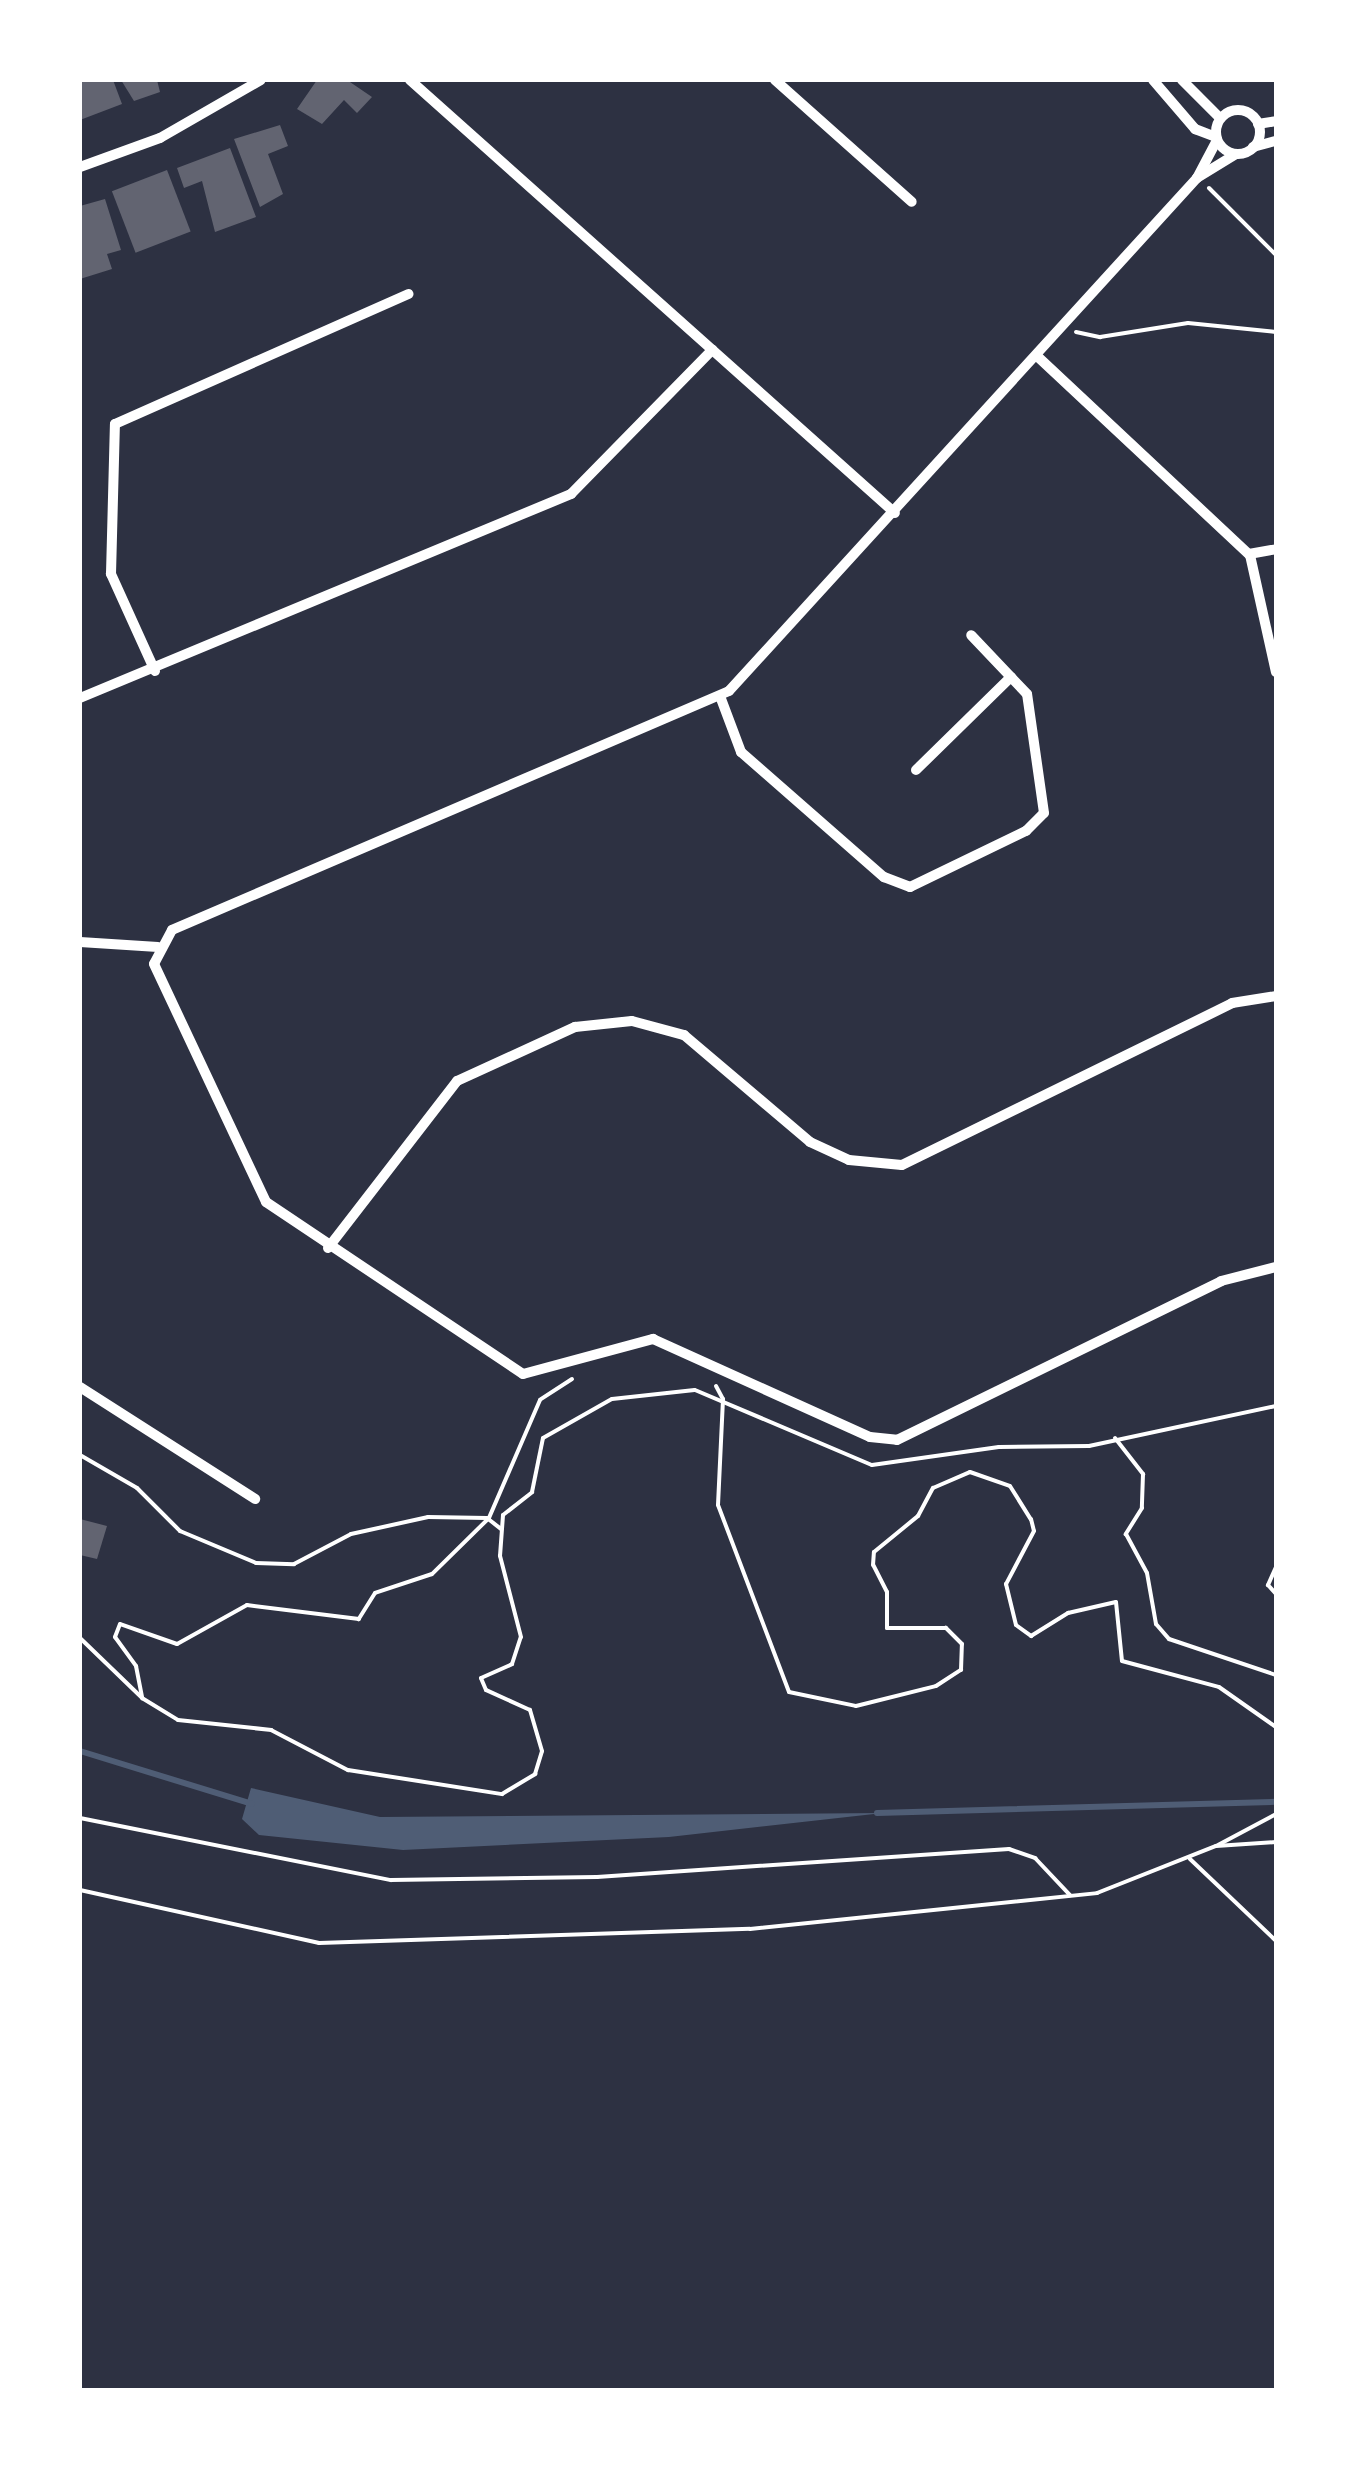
<!DOCTYPE html>
<html>
<head>
<meta charset="utf-8">
<style>
	body { margin:0 }
	#map { position:relative; width:1356px; height:2470px; overflow:hidden; background:#2d3142; font-family:Poppins,sans-serif }
	div>[style] { position:absolute }
	.water>* { inset:0; background:#4f5d75 }
	.stream>* { height:6px; margin:-3px; padding:0 3px; transform-origin:3px; border-radius:3px; background:#4f5d75 }
	.building>* { inset:0; background:#626471; transform-origin:0 0 }
	.path>* { height:4px; margin:-2px; padding:0 2px; transform-origin:2px; border-radius:2px; background:#fff }
	.minor>* { height:10px; margin:-5px; padding:0 5px; transform-origin:5px; border-radius:5px; background:#fff }
	.minor>.ring { margin:-5px; padding:0; box-sizing:content-box; background:none; border:10px solid #fff; border-radius:50% }
	span { translate:-50% -50%; white-space:nowrap; text-align:center; line-height:1.15; -webkit-text-stroke:9px #fff; paint-order:stroke }
	.frame { position:absolute; inset:0; border:82px solid #fff; pointer-events:none }
</style>
</head>
<body>
<div id="map">
	<div class="water">
		<i style="clip-path:polygon(251px 1788px,380px 1817px,883px 1813px,669px 1837px,403px 1850px,259px 1835px,242px 1819px)"></i>
	</div>
	<div class="stream">
		<i style="left:80px;top:1751px;width:180px;rotate:17.1deg"></i>
		<i style="left:877px;top:1813px;width:399px;rotate:-1.6deg"></i>
	</div>
	<div class="building">
		<i style="clip-path:polygon(80px 80px,113px 80px,122px 104px,80px 120px)"></i>
		<i style="clip-path:polygon(121px 80px,157px 80px,160px 92px,134px 101px)"></i>
		<i style="clip-path:polygon(317px 80px,347px 80px,372px 97px,357px 113px,344px 100px,322px 124px,297px 109px)"></i>
		<i style="clip-path:polygon(280px 125px,288px 146px,268px 154px,283px 194px,260px 207px,234px 139px)"></i>
		<i style="clip-path:polygon(230px 148px,256px 217px,215px 232px,202px 181px,184px 188px,177px 168px)"></i>
		<i style="left:167px;top:170px;width:66px;height:59px;rotate:69deg"></i>
		<i style="clip-path:polygon(105px 199px,121px 250px,107px 254px,112px 269px,80px 279px,80px 206px)"></i>
		<i style="clip-path:polygon(80px 1519px,107px 1526px,97px 1559px,80px 1555px)"></i>
	</div>
	<div class="path">
		<i style="left:1209px;top:188px;width:95px;rotate:45deg"></i>
		<i style="left:1076px;top:332px;width:25px;rotate:12deg"></i>
		<i style="left:1100px;top:337px;width:89px;rotate:-9deg"></i>
		<i style="left:1188px;top:323px;width:88px;rotate:5.8deg"></i>
		<i style="left:1276px;top:428px;width:54px;rotate:90deg"></i>
		<i style="left:572px;top:1379px;width:38px;rotate:147deg"></i>
		<i style="left:540px;top:1400px;width:129px;rotate:113.4deg"></i>
		<i style="left:489px;top:1518px;width:80px;rotate:135.5deg"></i>
		<i style="left:432px;top:1574px;width:60px;rotate:161.6deg"></i>
		<i style="left:375px;top:1593px;width:31px;rotate:122deg"></i>
		<i style="left:359px;top:1619px;width:113px;rotate:-172.9deg"></i>
		<i style="left:247px;top:1605px;width:80px;rotate:150.9deg"></i>
		<i style="left:177px;top:1644px;width:60px;rotate:-160.7deg"></i>
		<i style="left:120px;top:1624px;width:14px;rotate:111deg"></i>
		<i style="left:115px;top:1637px;width:36px;rotate:54deg"></i>
		<i style="left:136px;top:1666px;width:33px;rotate:79deg"></i>
		<i style="left:142px;top:1698px;width:42px;rotate:31.4deg"></i>
		<i style="left:178px;top:1720px;width:94px;rotate:6.1deg"></i>
		<i style="left:271px;top:1730px;width:87px;rotate:27.5deg"></i>
		<i style="left:348px;top:1770px;width:156px;rotate:8.9deg"></i>
		<i style="left:502px;top:1794px;width:39px;rotate:-31deg"></i>
		<i style="left:535px;top:1774px;width:24px;rotate:-73deg"></i>
		<i style="left:542px;top:1751px;width:43px;rotate:-106.3deg"></i>
		<i style="left:530px;top:1710px;width:48px;rotate:-155.6deg"></i>
		<i style="left:486px;top:1690px;width:13px;rotate:-113deg"></i>
		<i style="left:481px;top:1678px;width:34px;rotate:-24deg"></i>
		<i style="left:512px;top:1664px;width:28px;rotate:-72deg"></i>
		<i style="left:521px;top:1637px;width:84px;rotate:-104.5deg"></i>
		<i style="left:500px;top:1556px;width:41px;rotate:-85.8deg"></i>
		<i style="left:503px;top:1515px;width:37px;rotate:-38deg"></i>
		<i style="left:532px;top:1492px;width:55px;rotate:-78.5deg"></i>
		<i style="left:543px;top:1438px;width:79px;rotate:-29.5deg"></i>
		<i style="left:612px;top:1399px;width:83px;rotate:-6.2deg"></i>
		<i style="left:695px;top:1390px;width:192px;rotate:23deg"></i>
		<i style="left:872px;top:1465px;width:128px;rotate:-8.1deg"></i>
		<i style="left:999px;top:1447px;width:90px;rotate:-0.6deg"></i>
		<i style="left:1089px;top:1446px;width:191px;rotate:-12.1deg"></i>
		<i style="left:716px;top:1386px;width:15px;rotate:62deg"></i>
		<i style="left:723px;top:1399px;width:106px;rotate:92.7deg"></i>
		<i style="left:718px;top:1505px;width:200px;rotate:69.2deg"></i>
		<i style="left:789px;top:1692px;width:68px;rotate:11.8deg"></i>
		<i style="left:856px;top:1706px;width:82px;rotate:-14deg"></i>
		<i style="left:936px;top:1686px;width:30px;rotate:-33deg"></i>
		<i style="left:961px;top:1670px;width:26px;rotate:-88deg"></i>
		<i style="left:962px;top:1644px;width:23px;rotate:-135deg"></i>
		<i style="left:946px;top:1628px;width:59px;rotate:180deg"></i>
		<i style="left:887px;top:1628px;width:36px;rotate:-90deg"></i>
		<i style="left:887px;top:1592px;width:30px;rotate:-117deg"></i>
		<i style="left:873px;top:1565px;width:13px;rotate:-86deg"></i>
		<i style="left:874px;top:1552px;width:57px;rotate:-39.3deg"></i>
		<i style="left:918px;top:1516px;width:32px;rotate:-62deg"></i>
		<i style="left:933px;top:1488px;width:40px;rotate:-23.4deg"></i>
		<i style="left:970px;top:1472px;width:42px;rotate:19.3deg"></i>
		<i style="left:1010px;top:1486px;width:39px;rotate:58deg"></i>
		<i style="left:1031px;top:1519px;width:12px;rotate:76deg"></i>
		<i style="left:1034px;top:1531px;width:60px;rotate:117.8deg"></i>
		<i style="left:1006px;top:1584px;width:42px;rotate:76.3deg"></i>
		<i style="left:1016px;top:1625px;width:19px;rotate:36deg"></i>
		<i style="left:1031px;top:1636px;width:44px;rotate:-31.9deg"></i>
		<i style="left:1068px;top:1613px;width:49px;rotate:-12.9deg"></i>
		<i style="left:1116px;top:1602px;width:59px;rotate:84.2deg"></i>
		<i style="left:1122px;top:1661px;width:100px;rotate:15deg"></i>
		<i style="left:1219px;top:1687px;width:70px;rotate:35.1deg"></i>
		<i style="left:1115px;top:1438px;width:46px;rotate:52.1deg"></i>
		<i style="left:1143px;top:1474px;width:34px;rotate:92deg"></i>
		<i style="left:1142px;top:1508px;width:31px;rotate:122deg"></i>
		<i style="left:1126px;top:1534px;width:44px;rotate:61.7deg"></i>
		<i style="left:1147px;top:1573px;width:52px;rotate:80deg"></i>
		<i style="left:1156px;top:1624px;width:20px;rotate:49deg"></i>
		<i style="left:1169px;top:1639px;width:113px;rotate:18.6deg"></i>
		<i style="left:80px;top:1455px;width:66px;rotate:30.1deg"></i>
		<i style="left:137px;top:1488px;width:61px;rotate:45deg"></i>
		<i style="left:180px;top:1531px;width:82px;rotate:22.8deg"></i>
		<i style="left:256px;top:1563px;width:38px;rotate:2deg"></i>
		<i style="left:294px;top:1564px;width:64px;rotate:-27.8deg"></i>
		<i style="left:351px;top:1534px;width:79px;rotate:-12.4deg"></i>
		<i style="left:428px;top:1517px;width:59px;rotate:1deg"></i>
		<i style="left:487px;top:1518px;width:18px;rotate:38deg"></i>
		<i style="left:1276px;top:1567px;width:20px;rotate:114deg"></i>
		<i style="left:1268px;top:1585px;width:12px;rotate:48deg"></i>
		<i style="left:80px;top:1638px;width:85px;rotate:44deg"></i>
		<i style="left:80px;top:1818px;width:317px;rotate:11.3deg"></i>
		<i style="left:391px;top:1880px;width:206px;rotate:-0.8deg"></i>
		<i style="left:597px;top:1877px;width:413px;rotate:-3.9deg"></i>
		<i style="left:1009px;top:1849px;width:28px;rotate:19deg"></i>
		<i style="left:1035px;top:1858px;width:51px;rotate:46.6deg"></i>
		<i style="left:1218px;top:1845px;width:66px;rotate:-28.1deg"></i>
		<i style="left:1190px;top:1859px;width:119px;rotate:43.6deg"></i>
		<i style="left:80px;top:1890px;width:245px;rotate:12.5deg"></i>
		<i style="left:319px;top:1943px;width:431px;rotate:-1.9deg"></i>
		<i style="left:750px;top:1929px;width:349px;rotate:-5.9deg"></i>
		<i style="left:1097px;top:1893px;width:128px;rotate:-21.6deg"></i>
		<i style="left:1216px;top:1846px;width:60px;rotate:-3.8deg"></i>
	</div>
	<div class="minor">
		<i style="left:410px;top:80px;width:650px;rotate:41.76deg"></i>
		<i style="left:775px;top:80px;width:183px;rotate:41.7deg"></i>
		<i style="left:1153px;top:80px;width:65px;rotate:49.4deg"></i>
		<i style="left:1195px;top:129px;width:22px;rotate:21deg"></i>
		<i style="left:1182px;top:80px;width:54px;rotate:45deg"></i>
		<i class="ring" style="left:1216px;top:110px;width:34px;height:34px"></i>
		<i style="left:1258px;top:124px;width:18px;rotate:-9deg"></i>
		<i style="left:1253px;top:147px;width:24px;rotate:-15deg"></i>
		<i style="left:1236px;top:154px;width:46px;rotate:148.4deg"></i>
		<i style="left:1197px;top:178px;width:694px;rotate:132.37deg"></i>
		<i style="left:729px;top:691px;width:606px;rotate:156.78deg"></i>
		<i style="left:172px;top:930px;width:38px;rotate:118deg"></i>
		<i style="left:154px;top:964px;width:263px;rotate:64.8deg"></i>
		<i style="left:266px;top:1202px;width:309px;rotate:33.8deg"></i>
		<i style="left:523px;top:1374px;width:135px;rotate:-15.1deg"></i>
		<i style="left:653px;top:1339px;width:238px;rotate:24.3deg"></i>
		<i style="left:870px;top:1437px;width:27px;rotate:6deg"></i>
		<i style="left:897px;top:1440px;width:361px;rotate:-26.1deg"></i>
		<i style="left:1221px;top:1281px;width:57px;rotate:-14.3deg"></i>
		<i style="left:80px;top:167px;width:85px;rotate:-19.9deg"></i>
		<i style="left:160px;top:138px;width:116px;rotate:-29.9deg"></i>
		<i style="left:1197px;top:178px;width:43px;rotate:-62.2deg"></i>
		<i style="left:1037px;top:356px;width:291px;rotate:43.1deg"></i>
		<i style="left:1250px;top:555px;width:120px;rotate:77.5deg"></i>
		<i style="left:1249px;top:554px;width:27px;rotate:-10deg"></i>
		<i style="left:155px;top:671px;width:107px;rotate:-114.4deg"></i>
		<i style="left:111px;top:574px;width:150px;rotate:-88.5deg"></i>
		<i style="left:115px;top:424px;width:321px;rotate:-23.9deg"></i>
		<i style="left:720px;top:696px;width:60px;rotate:69.4deg"></i>
		<i style="left:741px;top:752px;width:190px;rotate:41.2deg"></i>
		<i style="left:884px;top:877px;width:28px;rotate:21deg"></i>
		<i style="left:910px;top:887px;width:129px;rotate:-25.8deg"></i>
		<i style="left:1026px;top:831px;width:25px;rotate:-45deg"></i>
		<i style="left:1044px;top:813px;width:120px;rotate:-98.1deg"></i>
		<i style="left:1027px;top:694px;width:81px;rotate:-133.5deg"></i>
		<i style="left:80px;top:698px;width:532px;rotate:-22.56deg"></i>
		<i style="left:571px;top:494px;width:202px;rotate:-45.6deg"></i>
		<i style="left:916px;top:770px;width:133px;rotate:-44.4deg"></i>
		<i style="left:80px;top:942px;width:78px;rotate:3.7deg"></i>
		<i style="left:328px;top:1248px;width:211px;rotate:-52.3deg"></i>
		<i style="left:457px;top:1081px;width:130px;rotate:-24.6deg"></i>
		<i style="left:575px;top:1027px;width:57px;rotate:-6deg"></i>
		<i style="left:632px;top:1021px;width:54px;rotate:15.1deg"></i>
		<i style="left:684px;top:1035px;width:165px;rotate:40.3deg"></i>
		<i style="left:810px;top:1142px;width:43px;rotate:24.8deg"></i>
		<i style="left:849px;top:1160px;width:53px;rotate:5.4deg"></i>
		<i style="left:902px;top:1165px;width:368px;rotate:-26.1deg"></i>
		<i style="left:1232px;top:1003px;width:45px;rotate:-9deg"></i>
		<i style="left:80px;top:1387px;width:208px;rotate:32.6deg"></i>
	</div>
	<div class="frame"></div>
</div>
</body>
</html>
